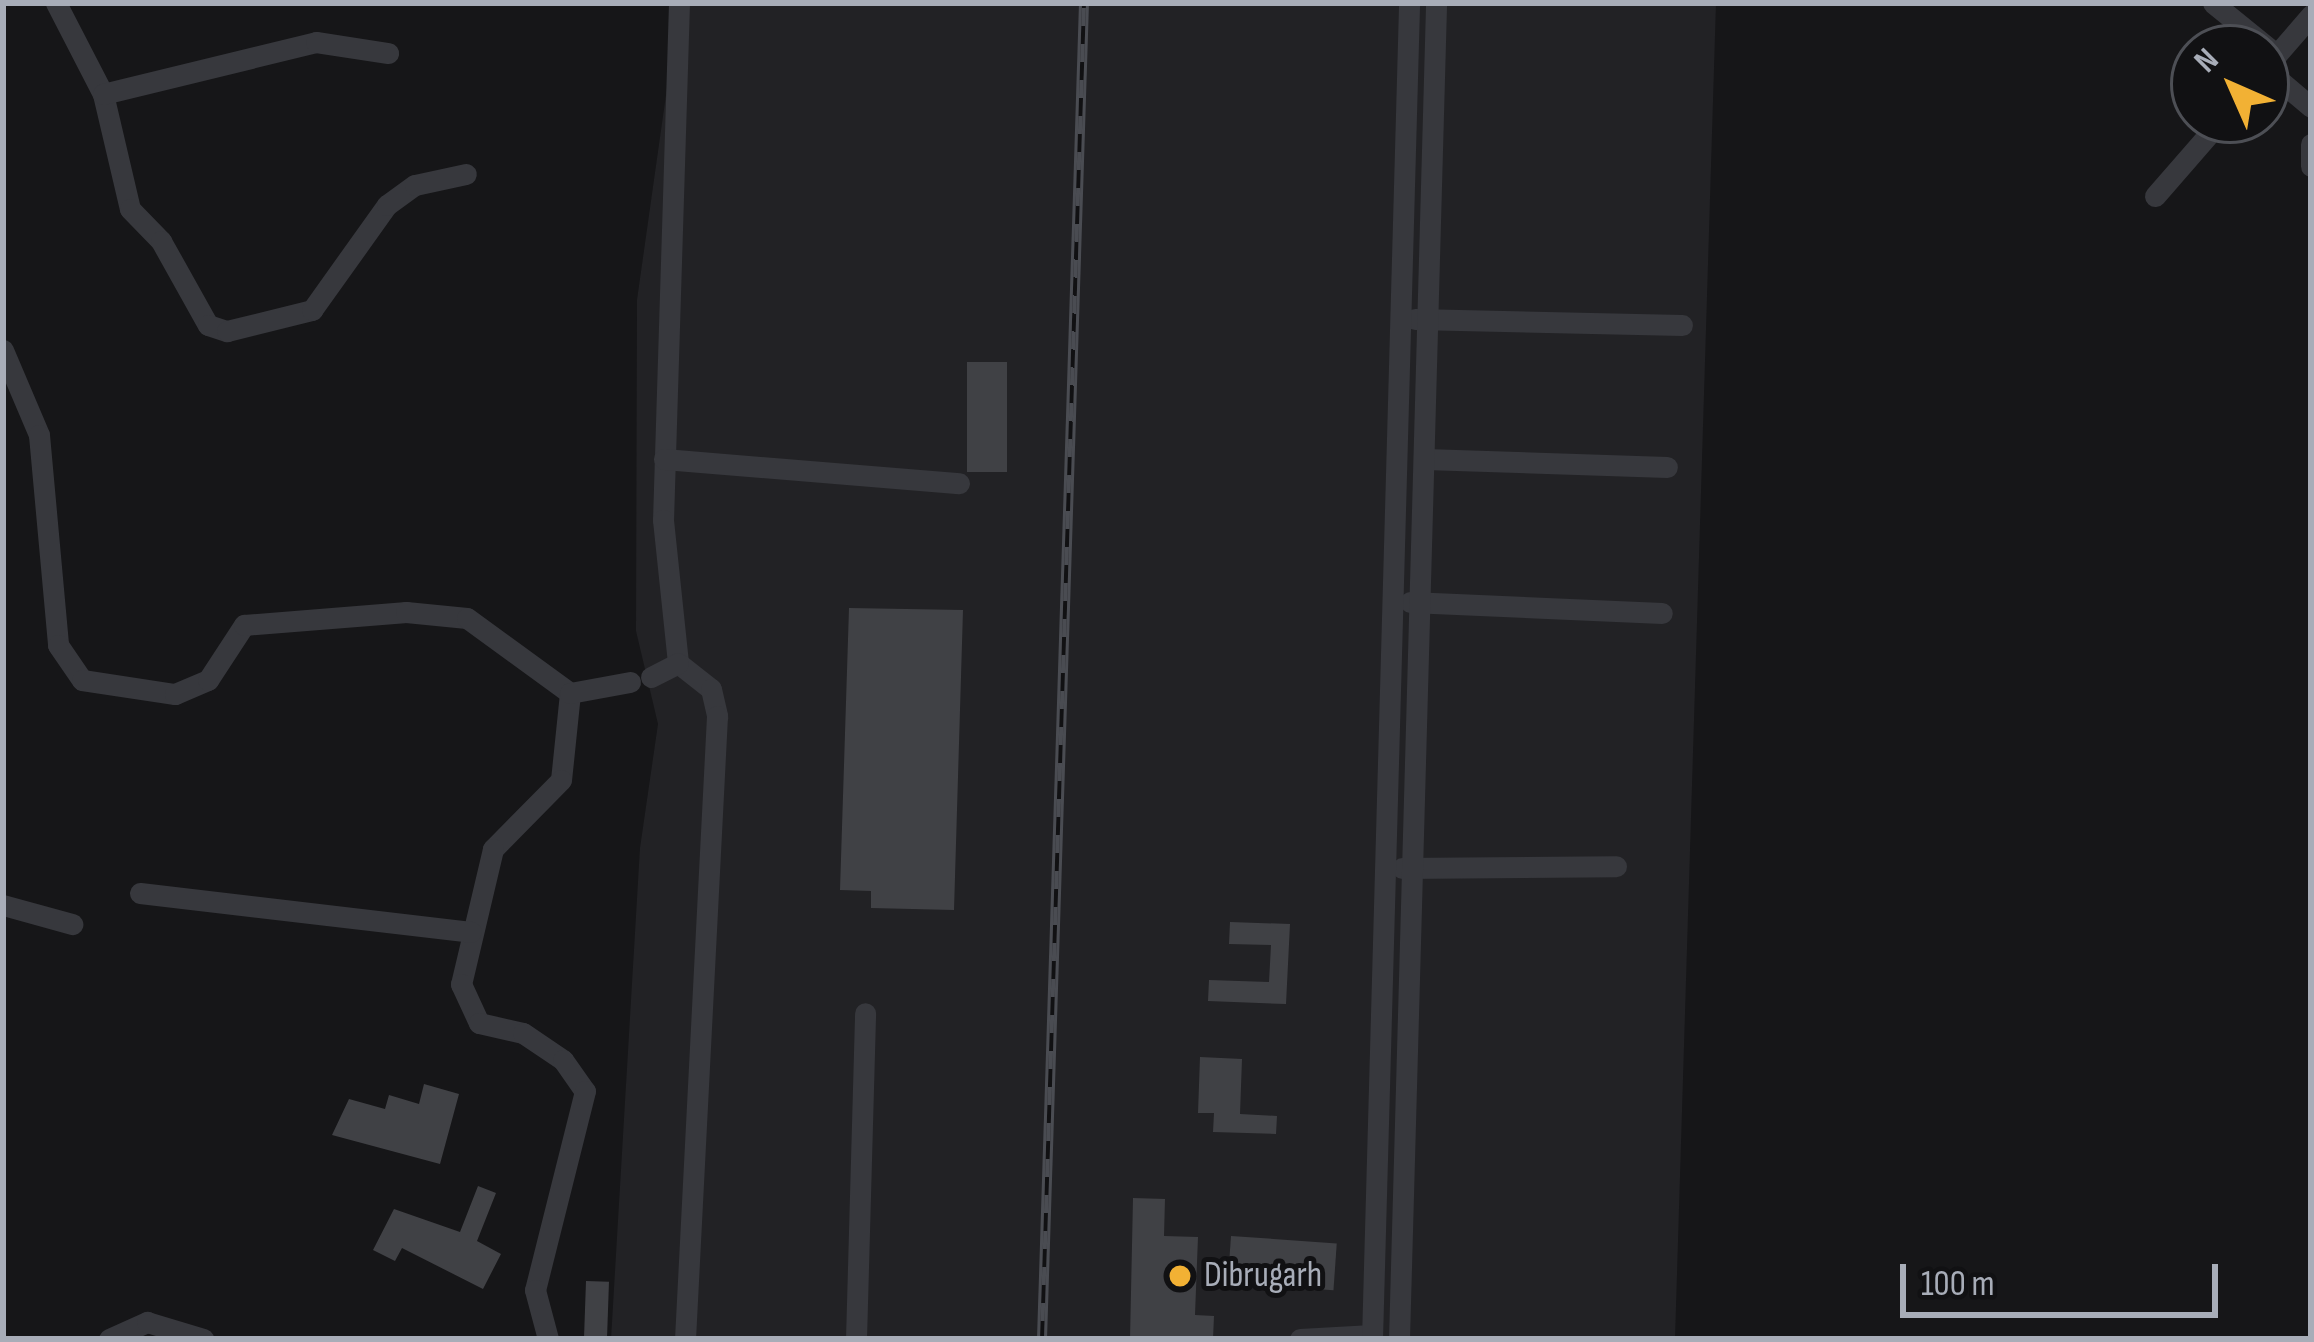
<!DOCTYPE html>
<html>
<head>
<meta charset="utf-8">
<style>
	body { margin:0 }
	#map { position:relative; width:2314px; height:1342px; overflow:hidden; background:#161618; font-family:"Sofia Sans Condensed",sans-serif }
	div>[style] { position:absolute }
	.built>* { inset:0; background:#222225 }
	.building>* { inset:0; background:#404145; transform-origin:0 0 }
	.minor>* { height:21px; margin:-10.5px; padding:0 10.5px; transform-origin:10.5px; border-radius:10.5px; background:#37383d }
	.rail>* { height:10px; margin-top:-5px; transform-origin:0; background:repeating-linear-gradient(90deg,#111113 0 18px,#4a4c52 0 36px); box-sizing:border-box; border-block:3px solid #4a4c52 }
	.dots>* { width:33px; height:33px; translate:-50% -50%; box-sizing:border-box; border:6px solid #111113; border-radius:50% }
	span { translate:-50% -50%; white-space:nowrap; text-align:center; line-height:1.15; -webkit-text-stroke:10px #111113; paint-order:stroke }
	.poi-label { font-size:36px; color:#a8adb8 }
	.left { translate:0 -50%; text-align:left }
	.frame { position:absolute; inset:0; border:6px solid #a8adb8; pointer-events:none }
	.north { position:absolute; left:2170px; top:24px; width:120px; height:120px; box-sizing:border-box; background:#111113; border:3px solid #4d4f55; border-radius:50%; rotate:315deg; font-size:33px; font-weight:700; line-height:48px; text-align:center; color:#a8adb8 }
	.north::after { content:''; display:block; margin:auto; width:42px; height:54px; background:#f2b134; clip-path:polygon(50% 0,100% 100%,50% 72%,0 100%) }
	.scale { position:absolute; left:1900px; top:1264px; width:318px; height:54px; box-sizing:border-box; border:6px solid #a8adb8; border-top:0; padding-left:15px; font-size:36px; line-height:42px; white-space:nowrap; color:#a8adb8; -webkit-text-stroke:9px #111113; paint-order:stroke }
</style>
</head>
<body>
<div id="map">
	<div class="built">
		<i style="clip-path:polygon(679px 3px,1716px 3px,1675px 1339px,611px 1339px,640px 848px,658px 724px,636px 631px,637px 300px)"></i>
	</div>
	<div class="building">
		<i style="left:1007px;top:362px;width:110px;height:40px;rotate:90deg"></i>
		<i style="clip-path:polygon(849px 608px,963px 610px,954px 910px,871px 908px,871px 891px,840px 890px)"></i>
		<i style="clip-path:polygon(1230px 922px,1290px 924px,1286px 1004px,1208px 1001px,1209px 980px,1269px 982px,1271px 945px,1229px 944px)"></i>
		<i style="clip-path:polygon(1200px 1057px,1242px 1059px,1240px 1114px,1277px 1116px,1276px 1134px,1213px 1132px,1214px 1113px,1198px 1113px)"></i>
		<i style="clip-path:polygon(424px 1084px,459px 1094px,440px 1164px,332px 1135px,349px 1099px,385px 1109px,389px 1095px,419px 1104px)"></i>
		<i style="clip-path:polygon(478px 1186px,496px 1193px,477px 1241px,501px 1254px,483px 1289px,402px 1248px,395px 1261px,373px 1250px,394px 1209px,460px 1232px)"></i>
		<i style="clip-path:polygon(1133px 1198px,1165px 1199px,1164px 1236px,1198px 1237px,1195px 1315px,1214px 1316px,1213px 1339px,1130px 1339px)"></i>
		<i style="left:1231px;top:1236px;width:106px;height:47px;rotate:4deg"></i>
		<i style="left:586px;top:1281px;width:23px;height:58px;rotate:2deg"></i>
	</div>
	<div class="minor">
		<i style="left:56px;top:3px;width:102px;rotate:62.7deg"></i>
		<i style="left:103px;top:94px;width:118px;rotate:76.8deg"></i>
		<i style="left:130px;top:209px;width:45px;rotate:45.9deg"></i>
		<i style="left:161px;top:241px;width:96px;rotate:60.8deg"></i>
		<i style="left:208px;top:325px;width:20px;rotate:18deg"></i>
		<i style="left:227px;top:331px;width:88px;rotate:-13.9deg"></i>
		<i style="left:312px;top:310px;width:129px;rotate:-54.5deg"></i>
		<i style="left:387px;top:205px;width:34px;rotate:-36deg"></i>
		<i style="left:415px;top:185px;width:52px;rotate:-12.2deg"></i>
		<i style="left:679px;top:3px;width:517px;rotate:91.77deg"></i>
		<i style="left:663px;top:520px;width:144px;rotate:84deg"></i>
		<i style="left:678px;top:663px;width:42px;rotate:38.2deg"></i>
		<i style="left:711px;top:689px;width:28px;rotate:77deg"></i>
		<i style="left:717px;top:716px;width:624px;rotate:92.94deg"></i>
		<i style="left:2213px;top:3px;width:82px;rotate:39.1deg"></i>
		<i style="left:2266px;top:67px;width:69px;rotate:-49.1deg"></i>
		<i style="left:2266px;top:69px;width:59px;rotate:40.2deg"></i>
		<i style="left:103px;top:94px;width:219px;rotate:-13.7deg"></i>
		<i style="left:316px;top:42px;width:73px;rotate:8.7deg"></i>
		<i style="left:2311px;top:144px;width:22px;rotate:90deg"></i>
		<i style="left:2155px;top:196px;width:101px;rotate:-49deg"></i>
		<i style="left:1415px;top:319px;width:267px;rotate:1.3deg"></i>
		<i style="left:3px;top:350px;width:92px;rotate:67deg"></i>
		<i style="left:39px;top:435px;width:211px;rotate:84.8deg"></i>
		<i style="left:58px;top:645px;width:42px;rotate:55.6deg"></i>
		<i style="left:82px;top:680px;width:94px;rotate:8.6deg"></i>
		<i style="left:175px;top:694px;width:36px;rotate:-23deg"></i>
		<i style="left:208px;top:680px;width:66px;rotate:-56.8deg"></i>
		<i style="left:244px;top:625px;width:163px;rotate:-4.6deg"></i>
		<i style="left:406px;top:612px;width:61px;rotate:5.6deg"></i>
		<i style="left:467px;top:618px;width:127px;rotate:36.1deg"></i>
		<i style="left:570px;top:693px;width:87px;rotate:95.9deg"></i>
		<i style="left:561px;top:780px;width:97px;rotate:134.6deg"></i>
		<i style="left:493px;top:849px;width:139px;rotate:103.3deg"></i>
		<i style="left:461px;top:984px;width:43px;rotate:65.2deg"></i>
		<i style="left:479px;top:1023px;width:45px;rotate:12.8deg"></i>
		<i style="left:523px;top:1033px;width:48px;rotate:34deg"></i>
		<i style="left:563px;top:1060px;width:38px;rotate:55deg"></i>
		<i style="left:585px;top:1091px;width:205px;rotate:104.1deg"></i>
		<i style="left:535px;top:1290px;width:51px;rotate:75.1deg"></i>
		<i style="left:664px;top:459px;width:296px;rotate:4.7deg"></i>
		<i style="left:1425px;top:459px;width:242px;rotate:1.9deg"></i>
		<i style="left:1410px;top:602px;width:252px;rotate:2.5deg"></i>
		<i style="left:651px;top:677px;width:30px;rotate:-27deg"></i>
		<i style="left:570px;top:693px;width:61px;rotate:-10.4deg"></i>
		<i style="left:1402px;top:868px;width:214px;rotate:-0.5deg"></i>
		<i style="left:140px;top:893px;width:333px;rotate:6.7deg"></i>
		<i style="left:3px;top:905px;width:72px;rotate:15.4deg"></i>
		<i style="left:109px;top:1339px;width:42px;rotate:-24.1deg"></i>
		<i style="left:147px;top:1322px;width:59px;rotate:16.9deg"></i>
		<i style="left:856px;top:1339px;width:326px;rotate:-88.4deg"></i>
		<i style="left:1300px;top:1339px;width:72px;rotate:-3.2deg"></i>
		<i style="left:1372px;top:1339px;width:1337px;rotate:-88.41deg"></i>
		<i style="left:1399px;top:1339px;width:1337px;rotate:-88.41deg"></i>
	</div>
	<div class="rail">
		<i style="left:1042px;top:1339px;width:1337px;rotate:-88.2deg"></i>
	</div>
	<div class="dots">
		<i style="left:1180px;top:1276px;background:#f2b134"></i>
	</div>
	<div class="poi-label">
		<span class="left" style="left:1204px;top:1276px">Dibrugarh</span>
	</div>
	<div class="frame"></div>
	<div class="north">N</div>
	<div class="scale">100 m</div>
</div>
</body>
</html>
